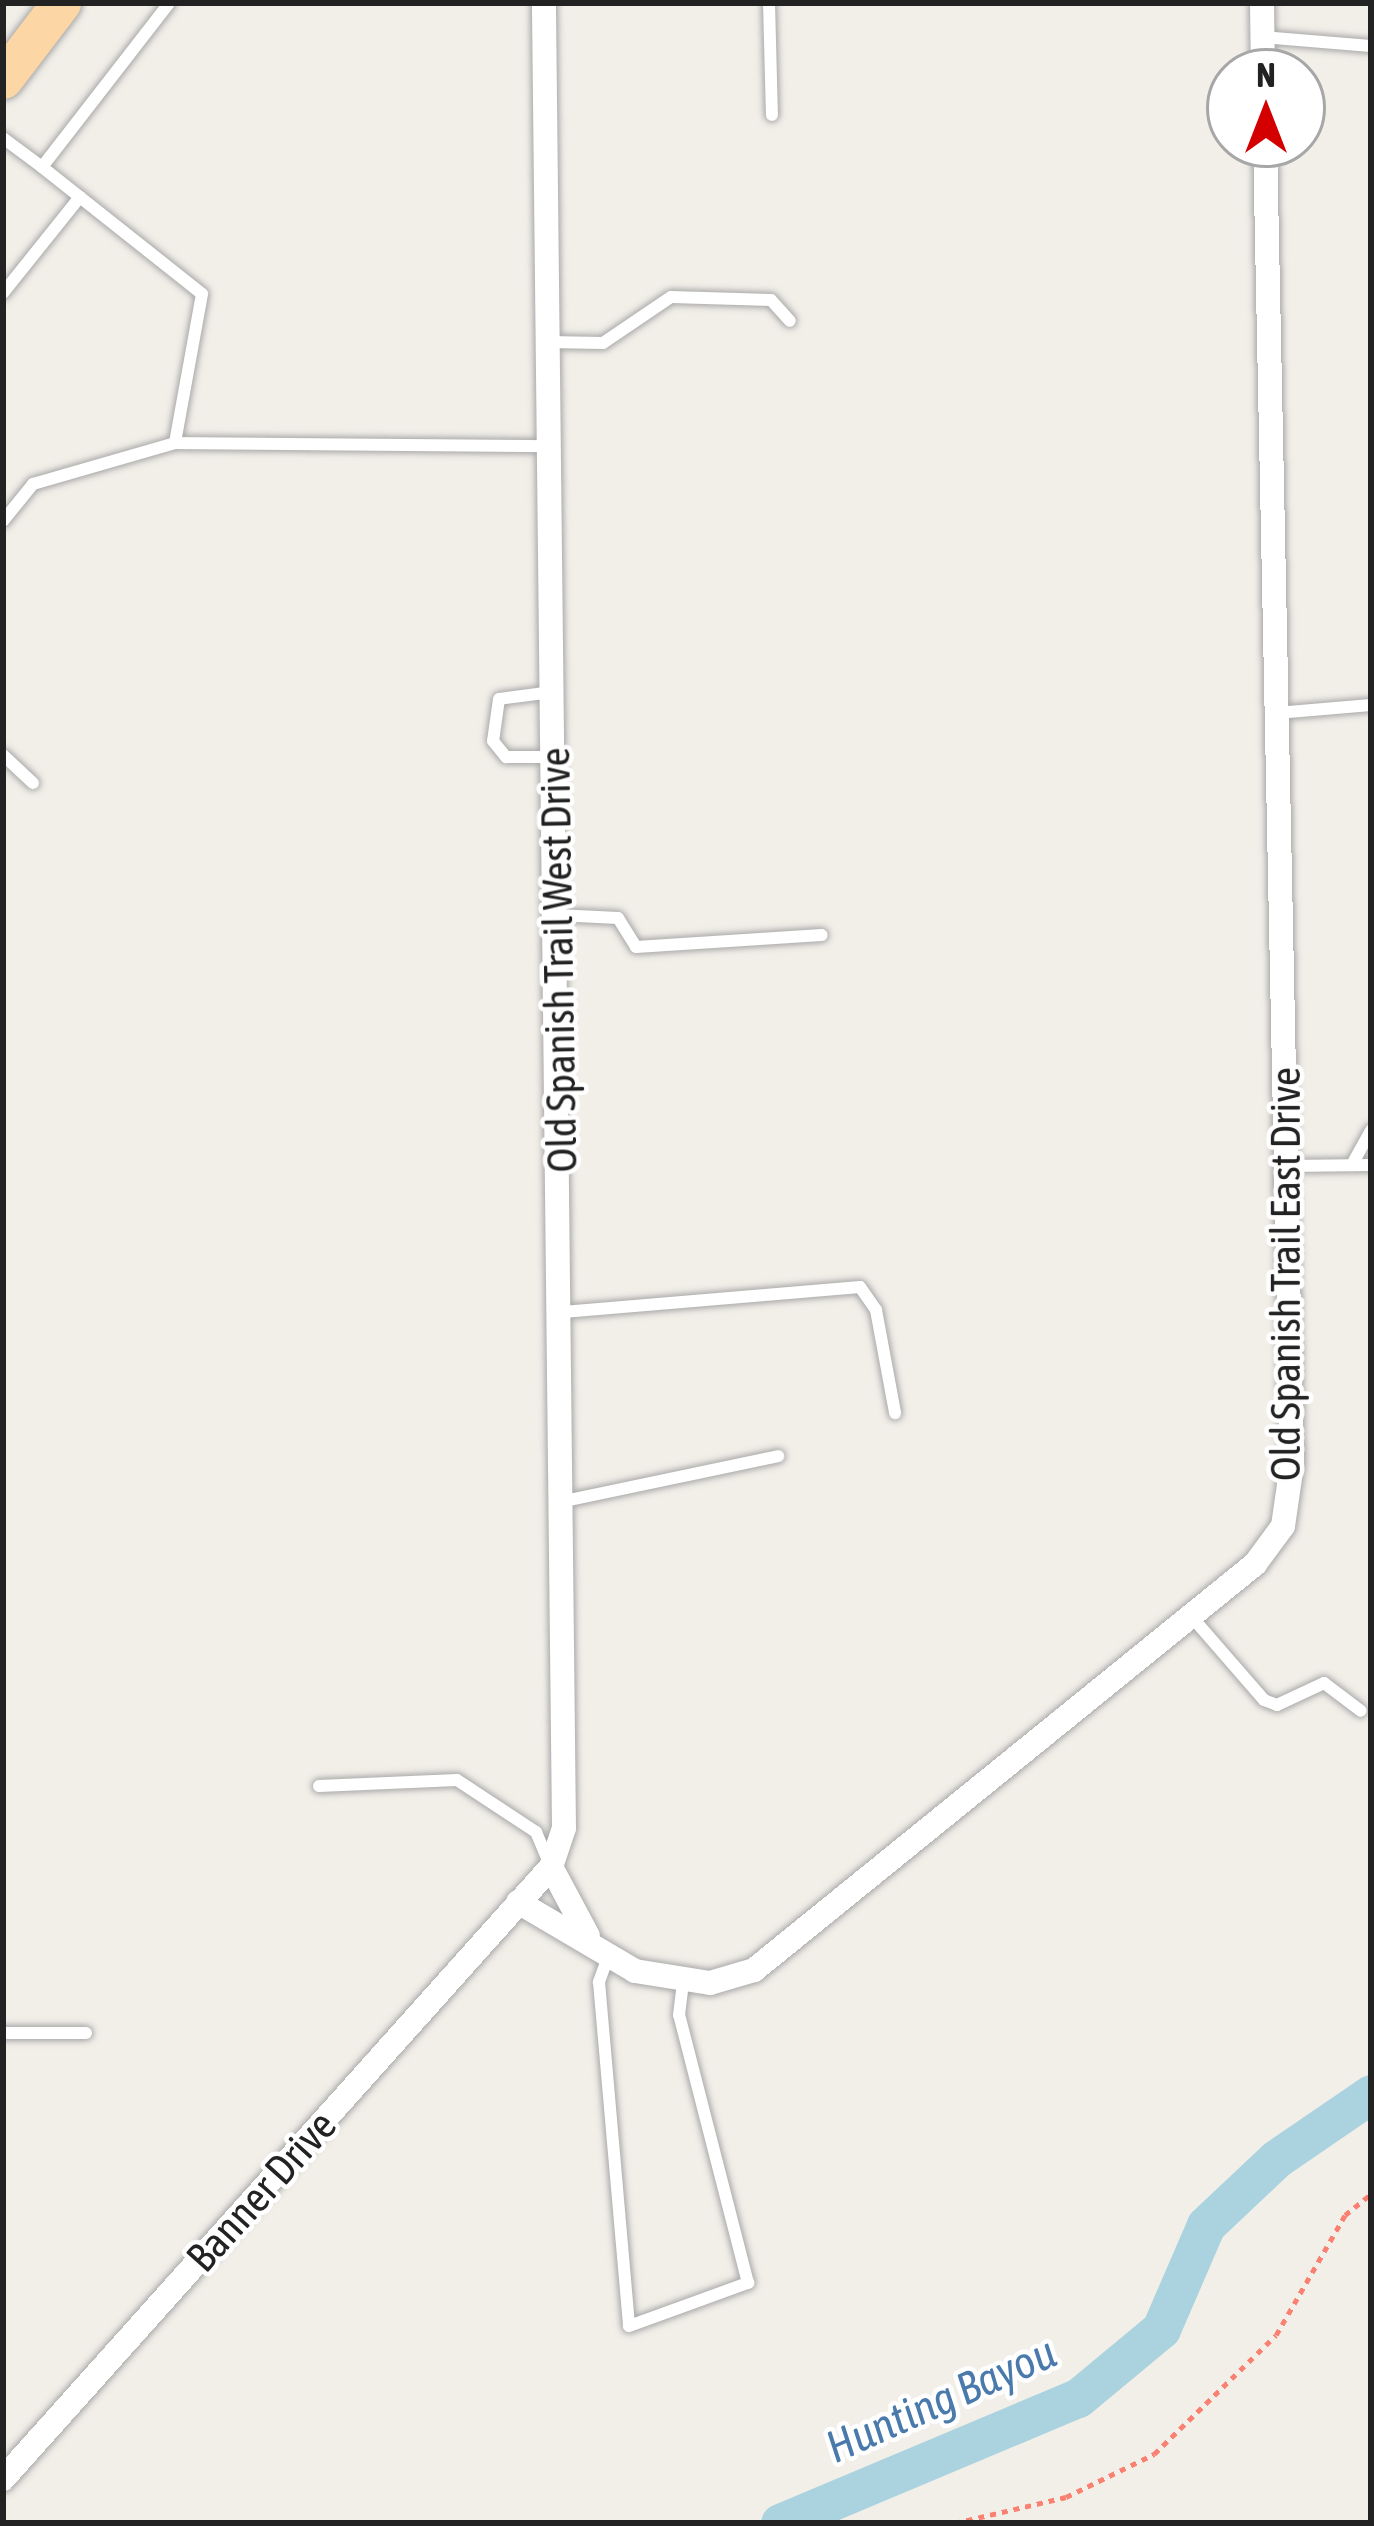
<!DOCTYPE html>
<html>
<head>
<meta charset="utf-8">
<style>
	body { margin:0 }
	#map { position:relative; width:1374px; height:2526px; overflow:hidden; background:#f2efe9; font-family:"Asap Condensed",sans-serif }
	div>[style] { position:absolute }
	.river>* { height:39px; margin:-19.5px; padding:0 19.5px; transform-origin:19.5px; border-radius:19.5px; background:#aad3df }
	.path>* { height:4.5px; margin-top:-2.25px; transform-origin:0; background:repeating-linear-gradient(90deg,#fa8072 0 6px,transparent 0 12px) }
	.roads { filter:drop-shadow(0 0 3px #a9a9a9) drop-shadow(0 0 3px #a9a9a9) }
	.lane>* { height:12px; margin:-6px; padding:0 6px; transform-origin:6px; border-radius:6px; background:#fff }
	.street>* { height:24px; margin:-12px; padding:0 12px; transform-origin:12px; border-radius:12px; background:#fff }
	.primary>* { height:39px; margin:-19.5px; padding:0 19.5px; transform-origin:19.5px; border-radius:19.5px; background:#fcd6a4 }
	span { translate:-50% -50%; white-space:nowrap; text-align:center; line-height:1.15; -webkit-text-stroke:9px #fff; paint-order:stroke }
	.street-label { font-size:42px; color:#222 }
	.water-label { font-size:45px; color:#4a7aab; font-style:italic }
	.frame { position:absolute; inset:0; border:6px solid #222; pointer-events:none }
	.north { position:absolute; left:1206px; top:48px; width:120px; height:120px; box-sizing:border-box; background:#fff; border:3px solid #a7a7a7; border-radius:50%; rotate:0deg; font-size:33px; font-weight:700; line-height:48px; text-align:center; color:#222 }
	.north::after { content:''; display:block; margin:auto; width:42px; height:54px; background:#d40000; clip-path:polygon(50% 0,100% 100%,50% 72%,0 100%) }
</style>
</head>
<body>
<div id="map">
	<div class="river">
		<i style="left:780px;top:2523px;width:323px;rotate:-22.8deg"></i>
		<i style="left:1078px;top:2398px;width:108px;rotate:-39.7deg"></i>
		<i style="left:1161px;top:2329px;width:113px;rotate:-66.6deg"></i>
		<i style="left:1206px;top:2225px;width:96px;rotate:-43.3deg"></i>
		<i style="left:1276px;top:2159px;width:115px;rotate:-34.4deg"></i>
	</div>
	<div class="path">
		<i style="left:955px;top:2523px;width:114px;rotate:-13.2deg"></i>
		<i style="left:1066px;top:2497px;width:98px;rotate:-26deg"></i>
		<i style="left:1154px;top:2454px;width:170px;rotate:-44.3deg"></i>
		<i style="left:1276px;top:2335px;width:138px;rotate:-60.1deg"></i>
		<i style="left:1345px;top:2215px;width:33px;rotate:-39deg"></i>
	</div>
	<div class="roads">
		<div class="lane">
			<i style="left:769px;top:3px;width:112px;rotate:88.5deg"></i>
			<i style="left:1262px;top:37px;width:109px;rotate:4.7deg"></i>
			<i style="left:3px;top:138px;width:49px;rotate:36.6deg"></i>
			<i style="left:42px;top:167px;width:207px;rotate:-52.2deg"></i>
			<i style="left:42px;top:167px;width:204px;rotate:38.4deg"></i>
			<i style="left:202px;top:294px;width:151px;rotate:100.3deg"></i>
			<i style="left:175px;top:443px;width:374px;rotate:0.5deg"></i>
			<i style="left:3px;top:293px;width:123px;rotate:-51.3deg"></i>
			<i style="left:548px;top:342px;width:55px;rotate:1deg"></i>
			<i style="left:603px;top:343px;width:82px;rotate:-34.1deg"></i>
			<i style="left:671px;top:297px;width:100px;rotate:1.7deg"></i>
			<i style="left:771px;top:300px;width:28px;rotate:48deg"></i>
			<i style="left:3px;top:521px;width:48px;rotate:-51deg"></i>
			<i style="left:33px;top:484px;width:148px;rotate:-16.1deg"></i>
			<i style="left:552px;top:692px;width:53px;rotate:172.5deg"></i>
			<i style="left:499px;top:699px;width:42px;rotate:98.1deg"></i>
			<i style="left:493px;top:741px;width:21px;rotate:51deg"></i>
			<i style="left:506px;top:757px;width:49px"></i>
			<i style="left:1277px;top:713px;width:94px;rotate:-4.9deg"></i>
			<i style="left:3px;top:755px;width:41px;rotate:43deg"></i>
			<i style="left:557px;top:915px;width:61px;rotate:2.8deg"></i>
			<i style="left:618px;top:918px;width:34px;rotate:58deg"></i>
			<i style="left:636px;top:947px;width:186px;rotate:-3.7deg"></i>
			<i style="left:1354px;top:1161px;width:35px;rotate:-61deg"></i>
			<i style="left:1287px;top:1166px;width:84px;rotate:-0.7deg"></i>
			<i style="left:563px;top:1312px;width:298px;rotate:-4.8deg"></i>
			<i style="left:860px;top:1287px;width:28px;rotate:55deg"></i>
			<i style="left:876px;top:1310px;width:105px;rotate:79.5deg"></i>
			<i style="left:565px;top:1501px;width:218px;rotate:-11.9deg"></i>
			<i style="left:1191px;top:1616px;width:111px;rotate:49deg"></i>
			<i style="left:1264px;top:1700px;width:14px;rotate:21deg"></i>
			<i style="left:1277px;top:1705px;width:52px;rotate:-25.1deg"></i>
			<i style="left:1324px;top:1683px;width:46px;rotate:37.1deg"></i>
			<i style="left:319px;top:1786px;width:138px;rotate:-2.5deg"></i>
			<i style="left:457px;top:1780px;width:95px;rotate:33.4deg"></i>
			<i style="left:536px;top:1832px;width:30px;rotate:67deg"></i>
			<i style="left:608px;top:1957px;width:27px;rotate:110deg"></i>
			<i style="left:599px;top:1982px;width:345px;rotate:85deg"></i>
			<i style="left:629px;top:2326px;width:127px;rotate:-19.9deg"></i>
			<i style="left:748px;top:2283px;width:277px;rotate:-104.4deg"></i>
			<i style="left:679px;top:2015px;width:35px;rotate:-83deg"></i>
			<i style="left:3px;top:2033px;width:83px"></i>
		</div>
		<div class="street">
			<i style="left:1262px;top:3px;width:69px;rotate:89.2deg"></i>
			<i style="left:551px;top:1867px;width:78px;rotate:61.8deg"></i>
			<i style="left:518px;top:1902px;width:136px;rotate:30.5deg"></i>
			<i style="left:635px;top:1971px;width:76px;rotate:9.1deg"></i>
			<i style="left:710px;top:1983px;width:46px;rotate:-16.5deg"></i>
			<i style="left:754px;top:1970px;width:645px;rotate:-39.02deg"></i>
			<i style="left:1255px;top:1564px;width:47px;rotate:-53.6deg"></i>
			<i style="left:1283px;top:1526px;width:63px;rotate:-81.7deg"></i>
			<i style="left:1292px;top:1464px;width:1320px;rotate:-91.17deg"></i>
			<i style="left:3px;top:2479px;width:821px;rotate:-48.16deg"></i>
			<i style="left:551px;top:1867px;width:41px;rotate:-71.6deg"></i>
			<i style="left:564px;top:1828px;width:1825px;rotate:-90.63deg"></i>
		</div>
		<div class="primary">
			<i style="left:3px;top:79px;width:96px;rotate:-52.7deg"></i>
		</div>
	</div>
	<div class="street-label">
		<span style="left:558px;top:960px;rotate:-91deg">Old Spanish Trail West Drive</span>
		<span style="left:1285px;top:1274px;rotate:-90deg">Old Spanish Trail East Drive</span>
		<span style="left:261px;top:2191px;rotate:-48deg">Banner Drive</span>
	</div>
	<div class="water-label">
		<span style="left:941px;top:2400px;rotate:-24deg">Hunting Bayou</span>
	</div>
	<div class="frame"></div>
	<div class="north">N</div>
</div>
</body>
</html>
